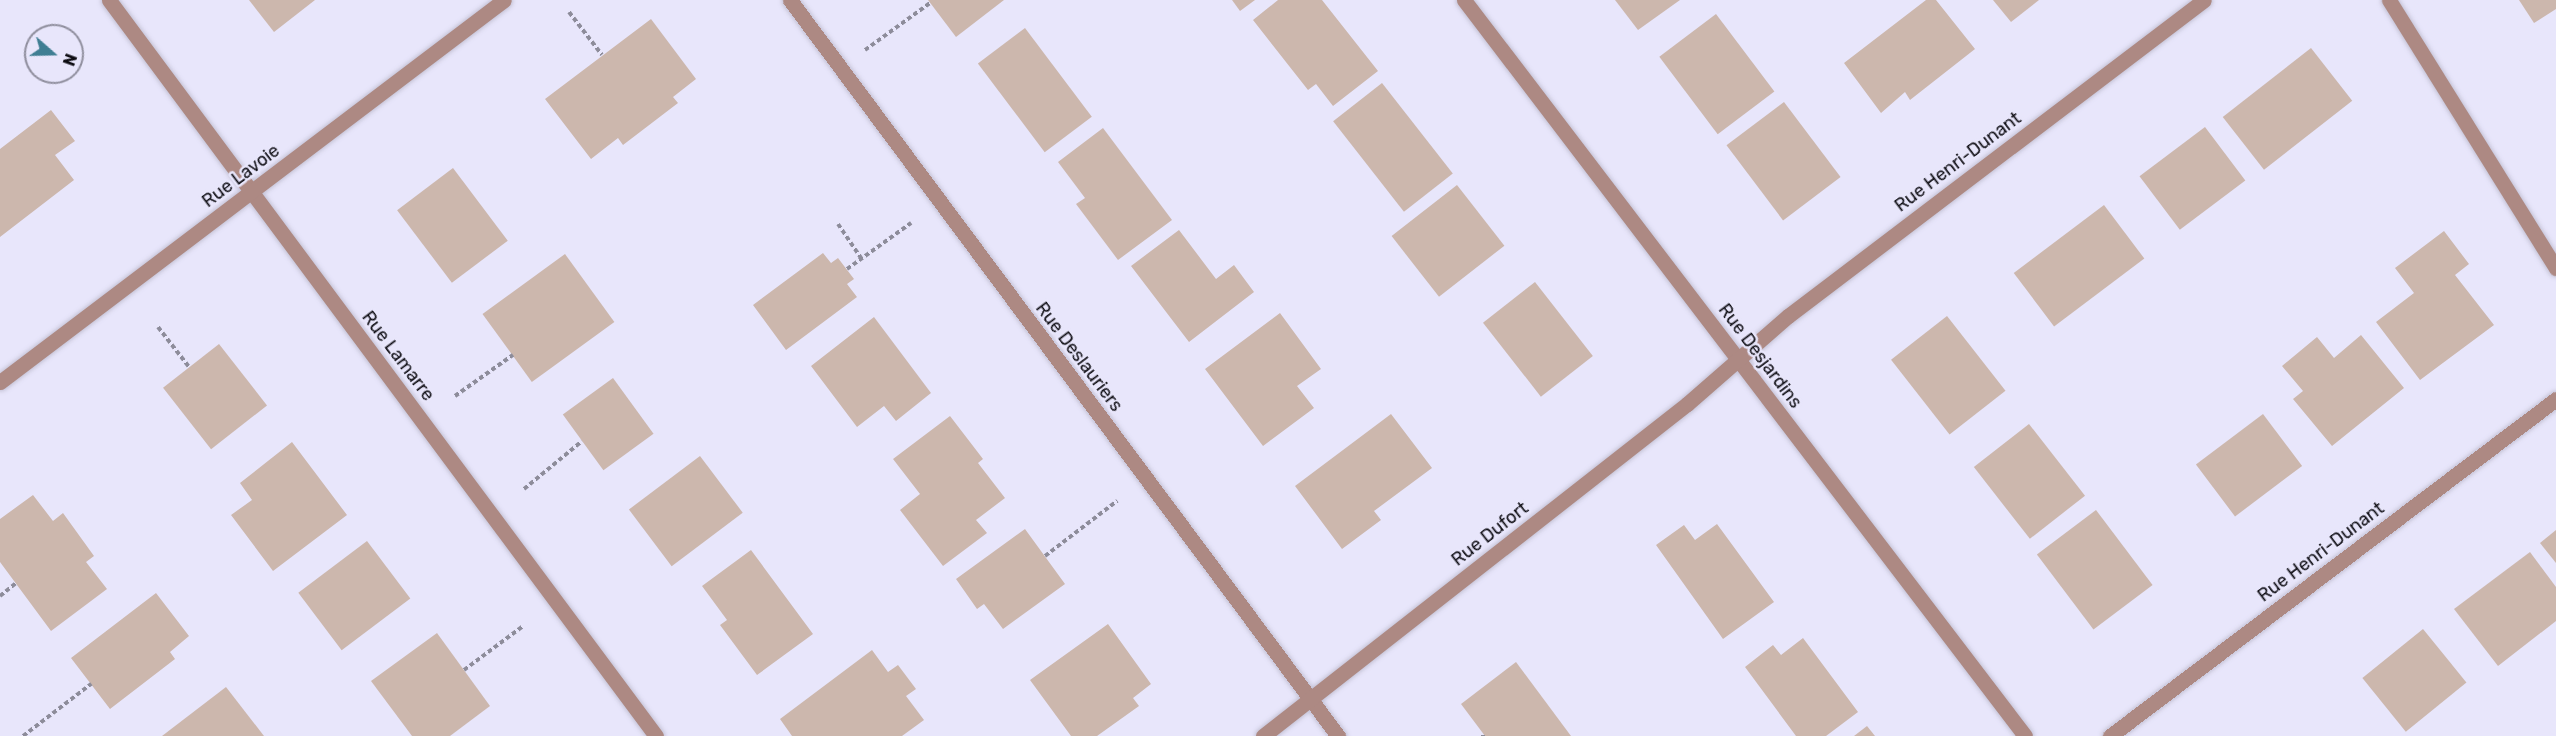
<!DOCTYPE html>
<html>
<head>
<meta charset="utf-8">
<style>
	body { margin:0 }
	#map { position:relative; width:2556px; height:736px; overflow:hidden; background:#e8e6fb; font-family:Rubik,sans-serif }
	div>[style] { position:absolute }
	.building>* { inset:0; background:#ccb7ad; transform-origin:0 0 }
	.path>* { height:4px; margin-top:-2px; transform-origin:0; background:repeating-linear-gradient(90deg,#8d8c9a 0 4.5px,transparent 0 7.5px) }
	.roads { filter:drop-shadow(0 0 2px #c5c3d6) drop-shadow(0 0 2px #c5c3d6) }
	.street>* { height:15px; margin:-7.5px; padding:0 7.5px; transform-origin:7.5px; border-radius:7.5px; background:#ad8983 }
	span { translate:-50% -50%; white-space:nowrap; text-align:center; line-height:1.15; -webkit-text-stroke:5px #e8e6fb; paint-order:stroke }
	.street-label { font-size:18px; color:#0d0c12 }
	.north { position:absolute; left:24px; top:24px; width:60px; height:60px; box-sizing:border-box; background:#e8e6fb; border:2px solid #908f9e; border-radius:50%; rotate:110deg; font-size:16px; font-weight:700; line-height:24px; text-align:center; color:#0d0c12 }
	.north::after { content:''; display:block; margin:auto; width:21px; height:27px; background:#3f7e93; clip-path:polygon(50% 0,100% 100%,50% 72%,0 100%) }
</style>
</head>
<body>
<div id="map">
	<div class="building">
		<i style="clip-path:polygon(249px 0,315px 0,274px 32px)"></i>
		<i style="clip-path:polygon(928px 0,1004px 0,956px 37px)"></i>
		<i style="clip-path:polygon(1232px 0,1255px 0,1240px 11px)"></i>
		<i style="clip-path:polygon(1278px 0,1322px 0,1378px 71px,1333px 106px,1316px 84px,1308px 90px,1253px 20px)"></i>
		<i style="clip-path:polygon(1615px 0,1680px 0,1638px 30px)"></i>
		<i style="clip-path:polygon(1926px 0,1936px 0,1975px 49px,1910px 100px,1905px 92px,1881px 113px,1844px 63px)"></i>
		<i style="clip-path:polygon(1993px 0,2039px 0,2011px 22px)"></i>
		<i style="clip-path:polygon(2519px 0,2556px 0,2556px 9px,2534px 23px)"></i>
		<i style="left:1716px;top:14px;width:97px;height:71px;rotate:53deg"></i>
		<i style="clip-path:polygon(651px 19px,696px 79px,673px 97px,678px 103px,623px 145px,618px 138px,591px 159px,545px 99px)"></i>
		<i style="left:1025px;top:28px;width:111px;height:59px;rotate:53deg"></i>
		<i style="left:2311px;top:48px;width:67px;height:112px;rotate:52deg"></i>
		<i style="left:1382px;top:83px;width:115px;height:62px;rotate:52deg"></i>
		<i style="left:1784px;top:102px;width:94px;height:72px;rotate:53deg"></i>
		<i style="clip-path:polygon(51px 110px,75px 141px,55px 155px,74px 180px,0 237px,0 149px)"></i>
		<i style="left:2205px;top:127px;width:67px;height:82px;rotate:53deg"></i>
		<i style="clip-path:polygon(1103px 128px,1172px 220px,1118px 260px,1076px 204px,1085px 198px,1058px 162px)"></i>
		<i style="left:453px;top:168px;width:91px;height:70px;rotate:53deg"></i>
		<i style="left:1457px;top:185px;width:77px;height:83px;rotate:52deg"></i>
		<i style="left:2104px;top:205px;width:67px;height:113px;rotate:53deg"></i>
		<i style="clip-path:polygon(1179px 230px,1216px 279px,1234px 265px,1254px 292px,1189px 342px,1131px 266px)"></i>
		<i style="clip-path:polygon(2444px 231px,2469px 264px,2455px 275px,2494px 325px,2420px 380px,2376px 322px,2414px 293px,2395px 268px)"></i>
		<i style="clip-path:polygon(823px 253px,831px 263px,838px 258px,854px 279px,847px 284px,857px 297px,786px 350px,753px 305px)"></i>
		<i style="left:565px;top:254px;width:84px;height:102px;rotate:54deg"></i>
		<i style="left:1535px;top:282px;width:94px;height:66px;rotate:52deg"></i>
		<i style="clip-path:polygon(1280px 313px,1321px 369px,1297px 386px,1314px 408px,1263px 446px,1205px 369px)"></i>
		<i style="left:1947px;top:316px;width:95px;height:71px;rotate:52deg"></i>
		<i style="clip-path:polygon(874px 317px,931px 393px,896px 421px,884px 406px,857px 427px,811px 366px)"></i>
		<i style="clip-path:polygon(2361px 335px,2404px 388px,2332px 446px,2293px 399px,2303px 391px,2282px 366px,2317px 337px,2334px 358px)"></i>
		<i style="left:219px;top:344px;width:78px;height:71px;rotate:52deg"></i>
		<i style="left:613px;top:378px;width:69px;height:62px;rotate:54deg"></i>
		<i style="clip-path:polygon(1391px 414px,1432px 468px,1374px 511px,1381px 520px,1342px 549px,1295px 486px)"></i>
		<i style="left:2263px;top:414px;width:65px;height:84px;rotate:53deg"></i>
		<i style="clip-path:polygon(950px 416px,983px 459px,978px 463px,1005px 498px,976px 520px,987px 533px,943px 566px,900px 510px,920px 494px,893px 459px)"></i>
		<i style="left:2029px;top:424px;width:91px;height:70px;rotate:52deg"></i>
		<i style="clip-path:polygon(292px 442px,347px 515px,273px 571px,231px 515px,252px 500px,240px 483px)"></i>
		<i style="left:700px;top:456px;width:71px;height:89px;rotate:53deg"></i>
		<i style="clip-path:polygon(33px 495px,53px 521px,63px 513px,94px 556px,86px 562px,107px 589px,51px 631px,0 562px,0 519px)"></i>
		<i style="left:2096px;top:510px;width:94px;height:74px;rotate:53deg"></i>
		<i style="clip-path:polygon(1717px 524px,1774px 602px,1723px 639px,1656px 545px,1684px 525px,1695px 540px)"></i>
		<i style="clip-path:polygon(1025px 529px,1065px 584px,1003px 629px,984px 604px,977px 609px,956px 579px)"></i>
		<i style="clip-path:polygon(2556px 530px,2556px 563px,2540px 543px)"></i>
		<i style="left:367px;top:541px;width:72px;height:86px;rotate:53deg"></i>
		<i style="clip-path:polygon(751px 550px,813px 634px,757px 675px,720px 625px,727px 620px,702px 586px)"></i>
		<i style="clip-path:polygon(2530px 552px,2556px 587px,2556px 621px,2498px 666px,2454px 609px)"></i>
		<i style="clip-path:polygon(156px 593px,189px 636px,170px 652px,175px 659px,110px 709px,71px 658px)"></i>
		<i style="clip-path:polygon(1108px 624px,1151px 684px,1133px 698px,1139px 706px,1097px 736px,1071px 736px,1030px 680px)"></i>
		<i style="left:2423px;top:629px;width:69px;height:78px;rotate:51deg"></i>
		<i style="clip-path:polygon(437px 633px,490px 706px,450px 736px,412px 736px,371px 681px)"></i>
		<i style="clip-path:polygon(1803px 638px,1858px 712px,1826px 736px,1796px 736px,1745px 667px,1773px 645px,1781px 655px)"></i>
		<i style="clip-path:polygon(872px 650px,888px 672px,898px 665px,916px 689px,906px 696px,924px 720px,902px 736px,792px 736px,780px 719px)"></i>
		<i style="clip-path:polygon(1516px 662px,1571px 736px,1485px 736px,1461px 704px)"></i>
		<i style="clip-path:polygon(226px 687px,264px 736px,162px 736px)"></i>
		<i style="clip-path:polygon(1867px 726px,1875px 736px,1854px 736px)"></i>
	</div>
	<div class="path">
		<i style="left:569px;top:12px;width:54px;rotate:52.5deg"></i>
		<i style="left:865px;top:50px;width:80px;rotate:-35.9deg"></i>
		<i style="left:838px;top:224px;width:41px;rotate:55.9deg"></i>
		<i style="left:847px;top:269px;width:79px;rotate:-35.7deg"></i>
		<i style="left:158px;top:327px;width:51px;rotate:52.2deg"></i>
		<i style="left:455px;top:396px;width:71px;rotate:-35.3deg"></i>
		<i style="left:524px;top:489px;width:75px;rotate:-39.6deg"></i>
		<i style="left:1045px;top:556px;width:91px;rotate:-37.4deg"></i>
		<i style="left:0;top:596px;width:21px;rotate:-39deg"></i>
		<i style="left:464px;top:670px;width:74px;rotate:-36.7deg"></i>
		<i style="left:23px;top:736px;width:86px;rotate:-37.4deg"></i>
		<i style="left:1483px;top:736px;width:1px;rotate:-90deg"></i>
	</div>
	<div class="roads">
		<div class="street">
			<i style="left:109px;top:0;width:917px;rotate:53.38deg"></i>
			<i style="left:790px;top:0;width:918px;rotate:53.33deg"></i>
			<i style="left:1464px;top:0;width:925px;rotate:52.68deg"></i>
			<i style="left:2389px;top:0;width:316px;rotate:58.1deg"></i>
			<i style="left:0;top:382px;width:632px;rotate:-37.16deg"></i>
			<i style="left:1263px;top:736px;width:539px;rotate:-38.06deg"></i>
			<i style="left:1687px;top:404px;width:134px;rotate:-41.1deg"></i>
			<i style="left:1788px;top:316px;width:522px;rotate:-37.22deg"></i>
			<i style="left:2110px;top:736px;width:559px;rotate:-37.07deg"></i>
		</div>
	</div>
	<div class="street-label">
		<span style="left:1958px;top:162px;rotate:-37deg">Rue Henri-Dunant</span>
		<span style="left:241px;top:176px;rotate:-37deg">Rue Lavoie</span>
		<span style="left:398px;top:356px;rotate:53deg">Rue Lamarre</span>
		<span style="left:1760px;top:356px;rotate:53deg">Rue Desjardins</span>
		<span style="left:1079px;top:357px;rotate:53deg">Rue Deslauriers</span>
		<span style="left:1490px;top:534px;rotate:-38deg">Rue Dufort</span>
		<span style="left:2321px;top:552px;rotate:-37deg">Rue Henri-Dunant</span>
	</div>
	<div class="north">N</div>
</div>
</body>
</html>
